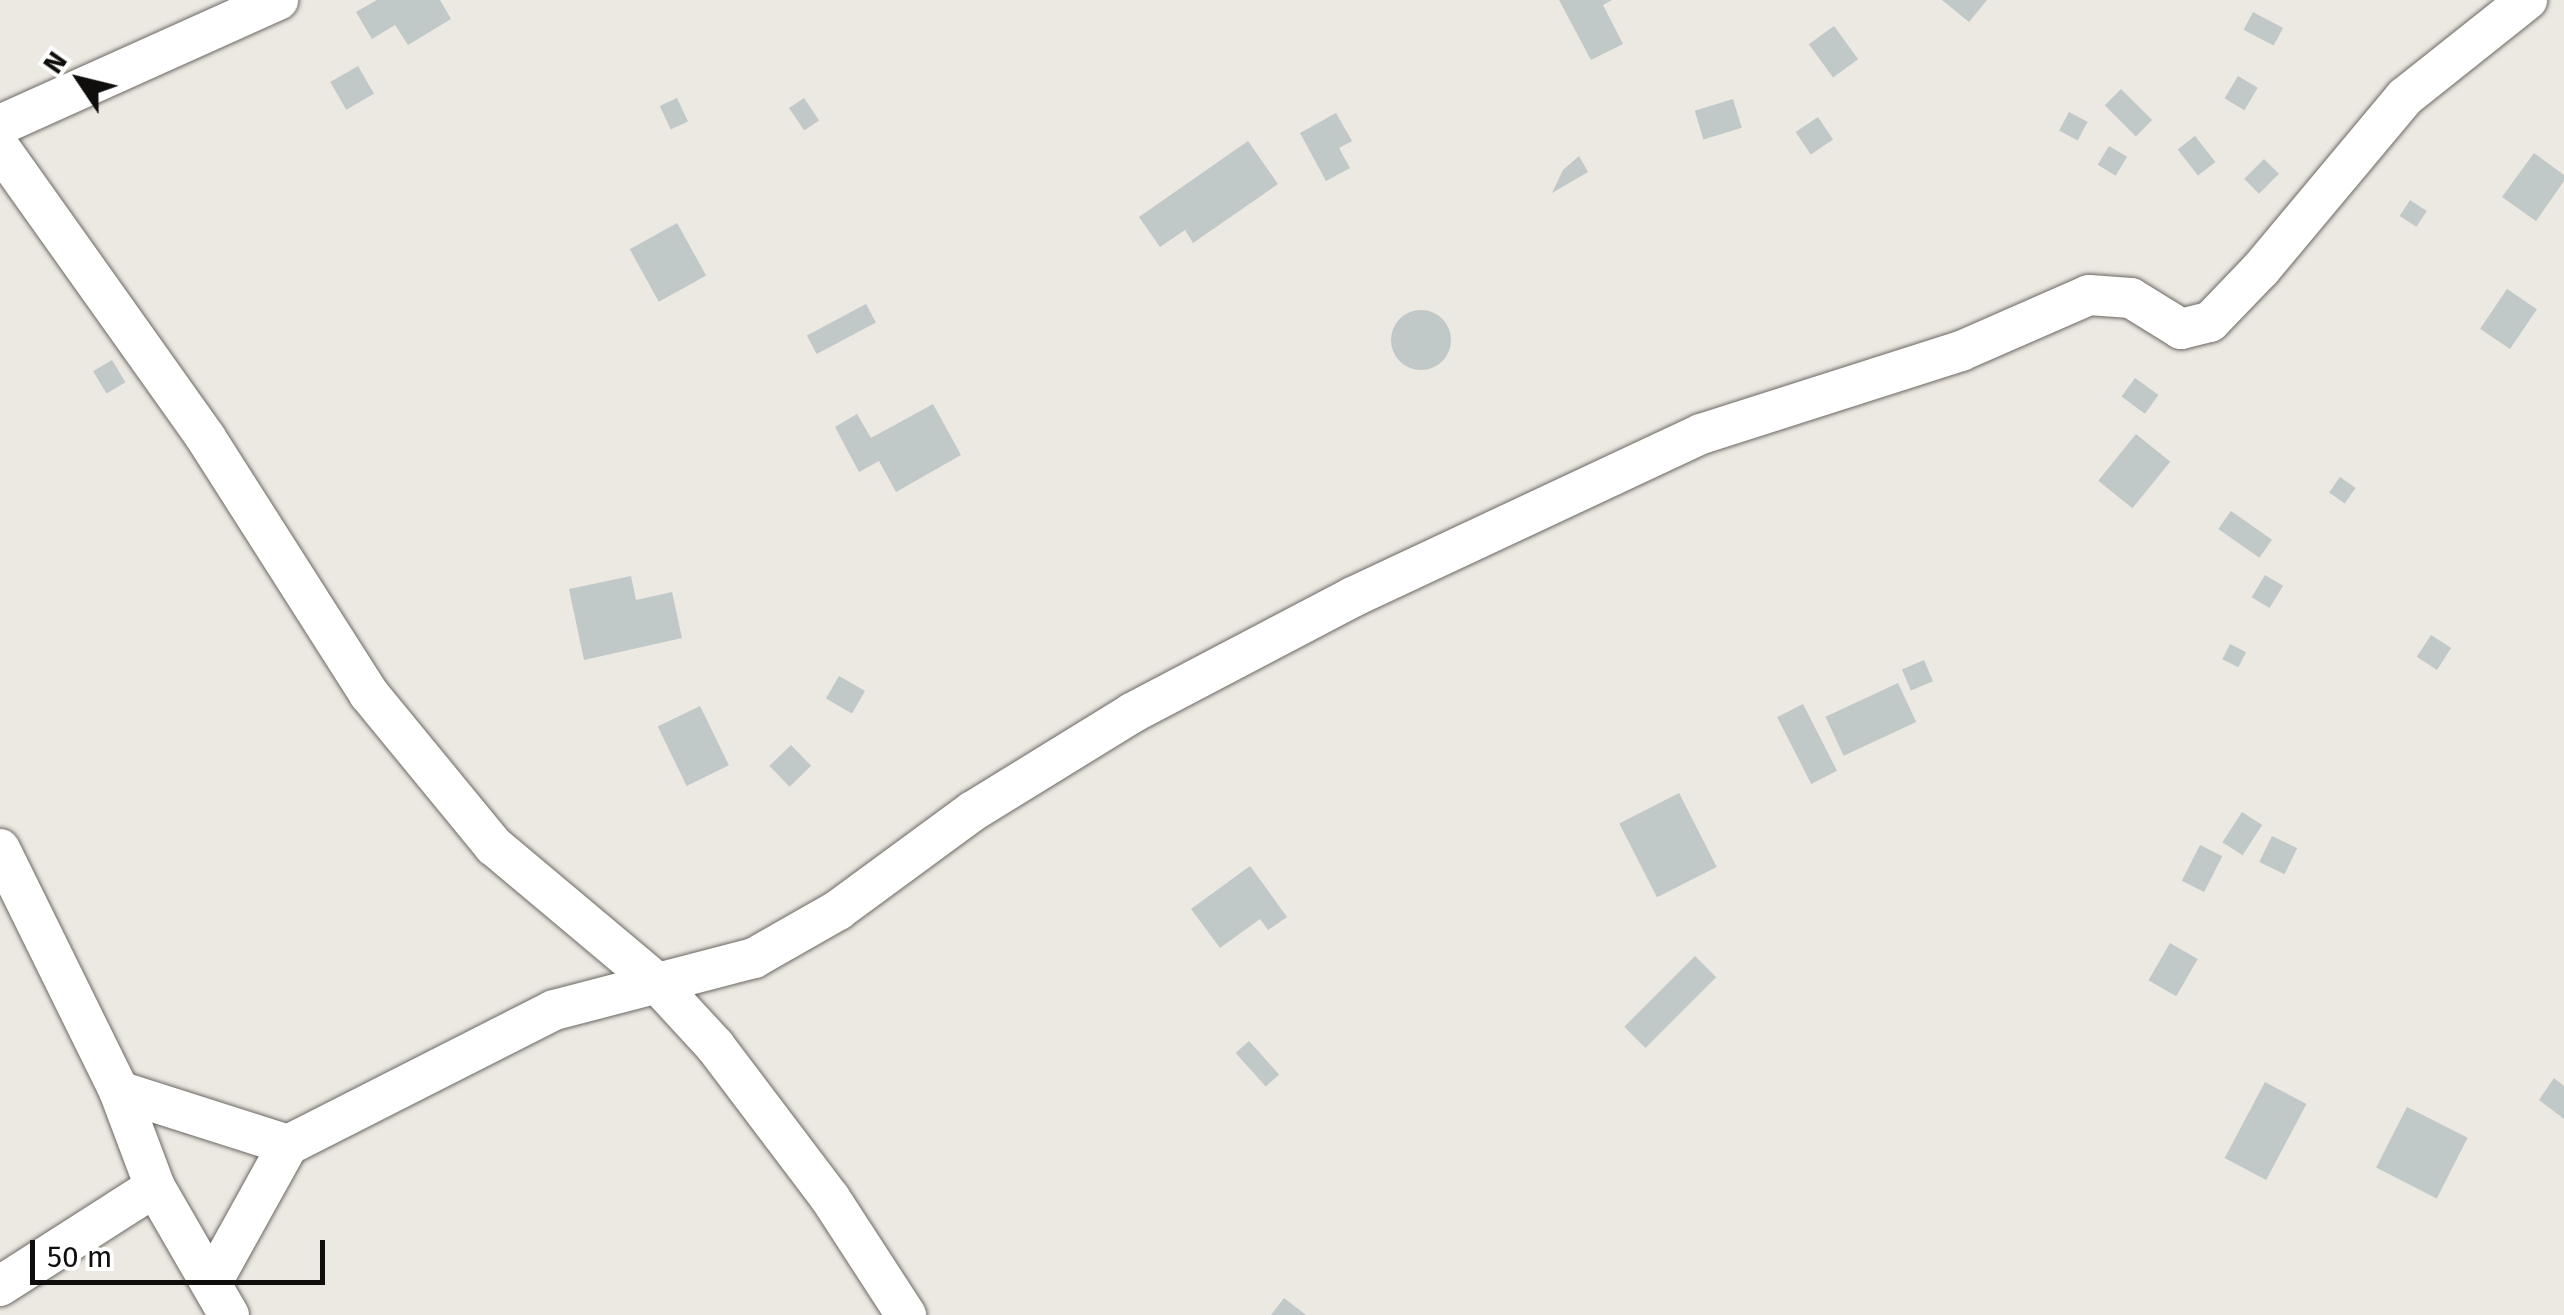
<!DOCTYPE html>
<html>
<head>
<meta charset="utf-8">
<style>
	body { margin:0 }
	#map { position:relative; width:2564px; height:1315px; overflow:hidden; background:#ece8e2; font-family:"Fira Sans",sans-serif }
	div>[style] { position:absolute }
	.building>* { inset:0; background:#c0c8c8; transform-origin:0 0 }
	.round { border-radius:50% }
	.roads { filter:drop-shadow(0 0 2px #6b6863) drop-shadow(0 0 2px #6b6863) }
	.minor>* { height:40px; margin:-20px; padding:0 20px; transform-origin:20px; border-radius:20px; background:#fff }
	span { translate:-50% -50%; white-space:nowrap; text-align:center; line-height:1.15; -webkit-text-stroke:8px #fff; paint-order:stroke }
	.north { position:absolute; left:30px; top:30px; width:100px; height:100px; -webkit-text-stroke:8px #fff; paint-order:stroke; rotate:305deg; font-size:28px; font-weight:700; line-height:40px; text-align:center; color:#0f0e0c }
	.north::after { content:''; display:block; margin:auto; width:35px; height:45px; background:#0f0e0c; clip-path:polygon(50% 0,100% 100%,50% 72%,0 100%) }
	.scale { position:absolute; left:30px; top:1240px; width:295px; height:45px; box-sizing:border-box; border:5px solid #0f0e0c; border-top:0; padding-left:12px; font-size:30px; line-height:35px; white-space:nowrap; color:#0f0e0c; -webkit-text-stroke:8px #fff; paint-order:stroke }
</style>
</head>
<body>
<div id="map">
	<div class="building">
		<i style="clip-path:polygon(377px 0,440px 0,451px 19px,408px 45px,395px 25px,372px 39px,356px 12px)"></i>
		<i style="clip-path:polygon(1559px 0,1612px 0,1603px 5px,1623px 44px,1591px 60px)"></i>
		<i style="clip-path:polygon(1942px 0,1987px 0,1969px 22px)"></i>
		<i style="left:2253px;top:12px;width:34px;height:20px;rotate:28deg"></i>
		<i style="left:1834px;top:26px;width:41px;height:31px;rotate:54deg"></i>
		<i style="left:358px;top:66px;width:32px;height:32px;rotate:60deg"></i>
		<i style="left:2238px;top:76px;width:23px;height:26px;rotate:31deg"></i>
		<i style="left:2121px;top:89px;width:44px;height:23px;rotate:45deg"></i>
		<i style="left:677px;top:98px;width:26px;height:19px;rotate:65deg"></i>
		<i style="left:804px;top:98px;width:27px;height:18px;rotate:56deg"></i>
		<i style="left:1733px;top:99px;width:30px;height:40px;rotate:73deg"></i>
		<i style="left:2069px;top:112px;width:21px;height:21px;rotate:28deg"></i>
		<i style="clip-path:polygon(1336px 113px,1352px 141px,1339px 148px,1350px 168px,1326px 181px,1300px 133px)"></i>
		<i style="left:1818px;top:117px;width:27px;height:27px;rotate:56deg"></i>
		<i style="left:2195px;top:136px;width:33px;height:22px;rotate:52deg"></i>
		<i style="clip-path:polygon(1248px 141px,1278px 184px,1193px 243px,1185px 230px,1160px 247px,1139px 217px)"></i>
		<i style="left:2109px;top:146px;width:21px;height:22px;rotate:31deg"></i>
		<i style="clip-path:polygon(2534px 153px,2564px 175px,2564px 181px,2536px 221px,2502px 197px)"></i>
		<i style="clip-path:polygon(1579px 156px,1588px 172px,1552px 193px,1563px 170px)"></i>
		<i style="left:2264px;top:159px;width:21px;height:28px;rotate:45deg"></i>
		<i style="left:2410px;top:200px;width:20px;height:19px;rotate:33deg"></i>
		<i style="left:677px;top:223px;width:60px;height:54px;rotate:61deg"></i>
		<i style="left:2507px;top:289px;width:36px;height:48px;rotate:34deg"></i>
		<i style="left:866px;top:304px;width:21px;height:67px;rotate:62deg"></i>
		<i class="round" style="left:1391px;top:310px;width:60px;height:60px"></i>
		<i style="left:112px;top:360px;width:26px;height:22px;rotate:59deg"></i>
		<i style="left:2135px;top:378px;width:29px;height:23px;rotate:36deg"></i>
		<i style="clip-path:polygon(933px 404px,961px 455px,896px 492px,879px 461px,859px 472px,835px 427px,857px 414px,871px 438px)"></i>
		<i style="left:2136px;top:434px;width:44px;height:60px;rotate:39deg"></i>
		<i style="left:2340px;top:477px;width:19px;height:19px;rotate:35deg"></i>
		<i style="left:2231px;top:511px;width:50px;height:22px;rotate:35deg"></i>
		<i style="left:2265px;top:575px;width:21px;height:26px;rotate:31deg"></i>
		<i style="clip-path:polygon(631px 576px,636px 600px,672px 592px,682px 638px,584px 660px,569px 589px)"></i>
		<i style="left:2431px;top:635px;width:24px;height:26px;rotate:33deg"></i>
		<i style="left:2230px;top:644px;width:18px;height:17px;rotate:27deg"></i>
		<i style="left:1924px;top:660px;width:23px;height:24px;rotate:67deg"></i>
		<i style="left:839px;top:676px;width:30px;height:26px;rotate:30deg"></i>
		<i style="left:1898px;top:683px;width:43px;height:80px;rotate:65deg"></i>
		<i style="left:1803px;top:704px;width:75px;height:29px;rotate:63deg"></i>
		<i style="left:700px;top:706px;width:66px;height:47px;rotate:64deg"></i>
		<i style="left:791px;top:745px;width:29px;height:30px;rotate:46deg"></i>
		<i style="left:1679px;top:793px;width:83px;height:67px;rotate:63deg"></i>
		<i style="left:2242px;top:812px;width:24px;height:36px;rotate:33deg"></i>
		<i style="left:2272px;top:836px;width:28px;height:29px;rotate:26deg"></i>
		<i style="left:2200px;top:845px;width:25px;height:40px;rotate:27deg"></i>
		<i style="clip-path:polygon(1250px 866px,1287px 917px,1268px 930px,1260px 919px,1220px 948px,1191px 909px)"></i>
		<i style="left:2170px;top:943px;width:32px;height:43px;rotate:30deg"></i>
		<i style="left:1695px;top:956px;width:30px;height:100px;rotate:45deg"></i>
		<i style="left:1249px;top:1041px;width:45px;height:18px;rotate:48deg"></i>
		<i style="clip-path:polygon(2554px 1078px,2564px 1086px,2564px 1119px,2539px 1100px)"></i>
		<i style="left:2265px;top:1082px;width:47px;height:86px;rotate:28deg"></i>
		<i style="left:2407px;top:1107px;width:68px;height:68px;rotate:27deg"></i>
		<i style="clip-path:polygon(1284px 1298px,1306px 1315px,1271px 1315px)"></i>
	</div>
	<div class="roads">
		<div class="minor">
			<i style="left:0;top:125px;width:305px;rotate:-24.2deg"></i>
			<i style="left:0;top:148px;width:356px;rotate:54.6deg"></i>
			<i style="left:206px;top:438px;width:303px;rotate:57.5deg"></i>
			<i style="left:369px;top:694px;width:197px;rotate:50.6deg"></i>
			<i style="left:494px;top:846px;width:212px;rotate:40deg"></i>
			<i style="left:656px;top:982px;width:87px;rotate:47.3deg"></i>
			<i style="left:715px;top:1046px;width:191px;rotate:52.9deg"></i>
			<i style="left:830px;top:1198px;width:140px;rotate:57deg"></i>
			<i style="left:0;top:849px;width:270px;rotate:63.8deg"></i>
			<i style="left:119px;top:1091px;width:103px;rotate:69.4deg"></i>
			<i style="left:155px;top:1187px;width:148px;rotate:60deg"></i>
			<i style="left:119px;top:1091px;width:177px;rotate:17.7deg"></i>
			<i style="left:212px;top:1282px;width:157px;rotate:-61deg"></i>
			<i style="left:288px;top:1145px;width:298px;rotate:-26.9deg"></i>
			<i style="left:554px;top:1010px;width:207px;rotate:-14.6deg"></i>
			<i style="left:754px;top:958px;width:97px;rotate:-29.7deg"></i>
			<i style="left:838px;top:910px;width:167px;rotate:-36.3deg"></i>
			<i style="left:973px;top:811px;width:187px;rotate:-31.6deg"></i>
			<i style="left:1132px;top:713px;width:250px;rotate:-27.7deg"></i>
			<i style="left:1353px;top:597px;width:384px;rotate:-25.1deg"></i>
			<i style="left:1701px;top:434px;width:273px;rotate:-17.7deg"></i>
			<i style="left:1961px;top:351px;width:140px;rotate:-23.6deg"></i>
			<i style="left:2089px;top:295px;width:42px;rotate:4.1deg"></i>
			<i style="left:2131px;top:298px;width:59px;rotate:31.8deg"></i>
			<i style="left:2181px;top:329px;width:30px;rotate:-14deg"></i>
			<i style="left:2210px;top:322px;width:74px;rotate:-46.1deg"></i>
			<i style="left:2261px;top:269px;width:224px;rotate:-50.1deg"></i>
			<i style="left:2405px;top:97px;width:156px;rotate:-38.5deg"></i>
			<i style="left:0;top:1286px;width:184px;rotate:-32.6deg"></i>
		</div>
	</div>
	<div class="north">N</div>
	<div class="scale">50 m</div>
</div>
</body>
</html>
